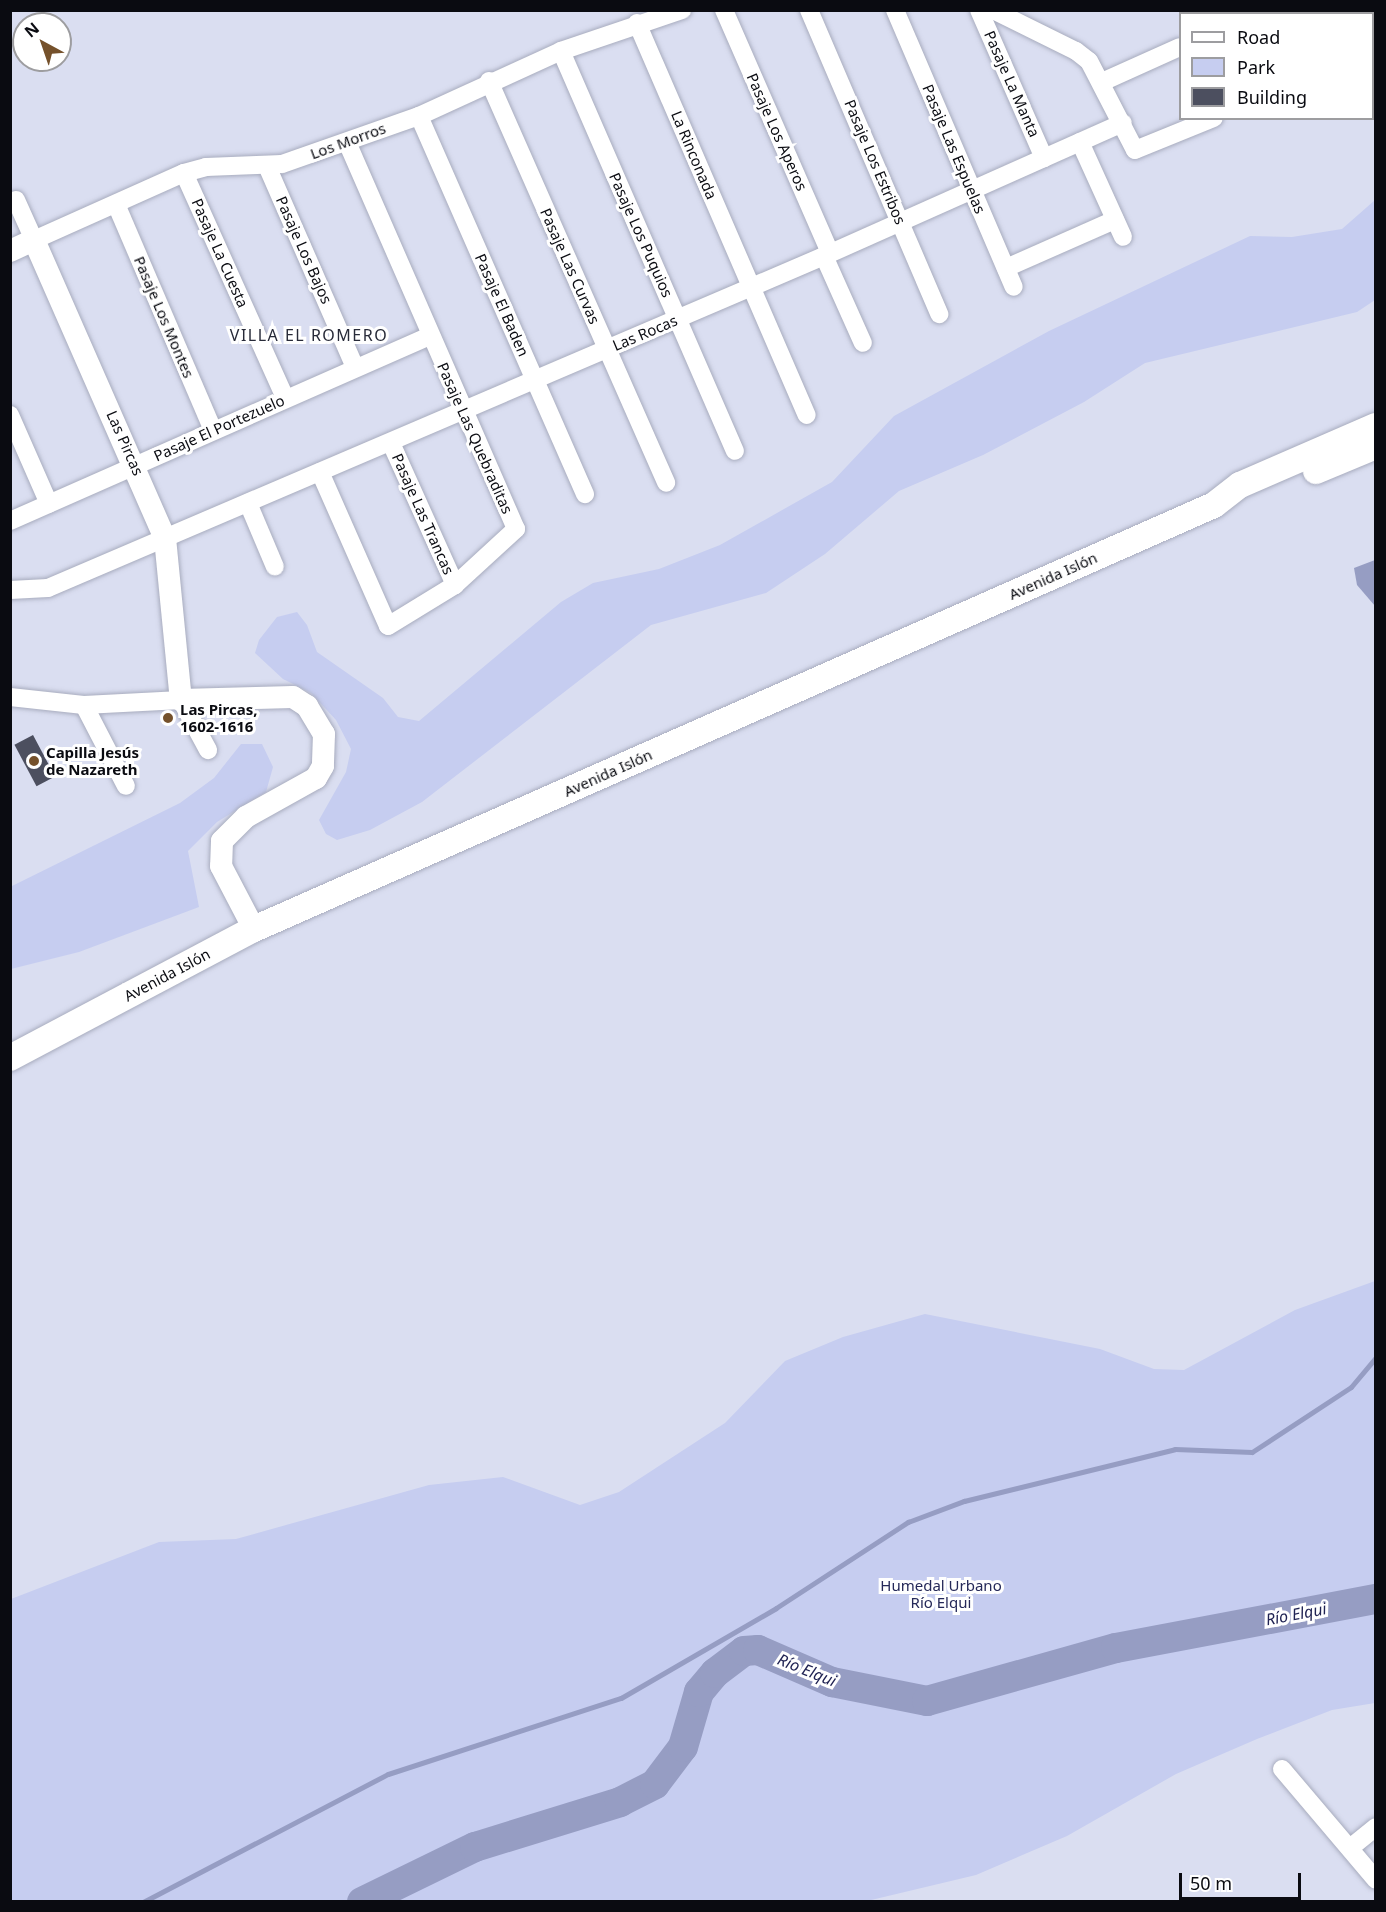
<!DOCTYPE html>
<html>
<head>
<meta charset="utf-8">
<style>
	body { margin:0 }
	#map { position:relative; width:1386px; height:1912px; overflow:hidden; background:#dadef1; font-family:"Noto Sans",sans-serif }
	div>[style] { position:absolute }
	.green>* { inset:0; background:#c6cdf0 }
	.water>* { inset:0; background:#969dc3 }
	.stream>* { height:5px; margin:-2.5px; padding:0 2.5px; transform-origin:2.5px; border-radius:2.5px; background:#969dc3 }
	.river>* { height:30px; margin:-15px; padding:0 15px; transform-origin:15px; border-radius:15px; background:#969dc3 }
	.building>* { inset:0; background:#4c4f5f; transform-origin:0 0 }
	.roads { filter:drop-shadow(0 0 2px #a8acbe) drop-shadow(0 0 2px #a8acbe) }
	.service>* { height:9px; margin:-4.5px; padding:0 4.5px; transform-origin:4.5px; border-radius:4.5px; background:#fff }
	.minor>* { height:18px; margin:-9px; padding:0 9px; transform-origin:9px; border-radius:9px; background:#fff }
	.tertiary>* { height:22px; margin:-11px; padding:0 11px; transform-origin:11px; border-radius:11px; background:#fff }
	.secondary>* { height:26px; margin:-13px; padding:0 13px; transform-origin:13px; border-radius:13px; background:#fff }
	.dots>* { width:16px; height:16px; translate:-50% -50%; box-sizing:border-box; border:3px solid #fff; border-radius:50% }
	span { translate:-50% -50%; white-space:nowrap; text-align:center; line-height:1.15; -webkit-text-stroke:6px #fff; paint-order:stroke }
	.street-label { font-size:15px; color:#0a0b11 }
	.poi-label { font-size:15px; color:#0a0b11; font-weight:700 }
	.left { translate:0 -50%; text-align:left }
	.park-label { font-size:15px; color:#252959 }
	.neighbourhood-label { font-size:16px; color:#272a38; letter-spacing:1.5px }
	.water-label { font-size:16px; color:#202353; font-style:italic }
	.frame { position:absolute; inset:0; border:12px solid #0a0b11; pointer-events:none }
	.legend { position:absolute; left:1179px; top:12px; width:195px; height:108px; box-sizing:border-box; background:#fff; border:2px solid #9d9da0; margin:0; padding:8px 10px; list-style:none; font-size:18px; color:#0a0b11 }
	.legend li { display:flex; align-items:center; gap:12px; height:30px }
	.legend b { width:30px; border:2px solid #9d9da0 }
	.north { position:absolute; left:12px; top:12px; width:60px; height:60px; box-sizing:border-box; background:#fff; border:2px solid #9d9da0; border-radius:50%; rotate:320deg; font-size:16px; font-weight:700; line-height:24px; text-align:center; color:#0a0b11 }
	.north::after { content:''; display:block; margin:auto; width:21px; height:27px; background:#75512b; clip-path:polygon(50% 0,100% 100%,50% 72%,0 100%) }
	.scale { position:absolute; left:1179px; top:1873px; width:122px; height:27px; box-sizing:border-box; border:3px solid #0a0b11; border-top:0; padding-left:8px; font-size:18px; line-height:21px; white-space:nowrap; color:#0a0b11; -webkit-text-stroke:4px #fff; paint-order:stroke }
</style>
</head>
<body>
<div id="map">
	<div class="green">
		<i style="clip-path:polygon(1375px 200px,1375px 300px,1357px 312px,1145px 363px,1084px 402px,983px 455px,899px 491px,825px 554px,766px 593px,651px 625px,422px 802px,370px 830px,337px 840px,326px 834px,319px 820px,346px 772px,351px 749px,336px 720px,311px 693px,283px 679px,255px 653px,259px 640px,277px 617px,297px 612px,307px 625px,317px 652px,383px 698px,398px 717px,419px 721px,561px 602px,593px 583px,659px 569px,720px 545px,832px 482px,894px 416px,1049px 331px,1250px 236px,1292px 237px,1342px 229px)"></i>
		<i style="clip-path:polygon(241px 744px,262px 744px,273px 767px,266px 792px,217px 822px,188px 851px,199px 907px,79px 952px,11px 969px,10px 887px,180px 803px,214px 778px)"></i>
		<i style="clip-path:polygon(1375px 1281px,1375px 1703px,1332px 1710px,1257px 1739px,1176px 1774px,1067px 1836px,976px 1875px,867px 1901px,11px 1901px,11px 1599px,159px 1542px,236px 1539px,429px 1485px,503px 1477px,580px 1505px,619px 1492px,725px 1423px,785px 1361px,843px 1337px,925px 1314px,1100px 1349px,1154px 1369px,1184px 1370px,1295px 1310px)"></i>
	</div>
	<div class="water">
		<i style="clip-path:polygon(1375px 560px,1375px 606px,1357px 585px,1354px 568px)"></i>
	</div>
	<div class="stream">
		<i style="left:143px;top:1902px;width:276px;rotate:-27.6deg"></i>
		<i style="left:388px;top:1774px;width:245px;rotate:-18.1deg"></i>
		<i style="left:621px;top:1698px;width:179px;rotate:-30.1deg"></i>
		<i style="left:776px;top:1608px;width:158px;rotate:-33.1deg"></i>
		<i style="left:908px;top:1522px;width:60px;rotate:-20.6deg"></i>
		<i style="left:964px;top:1501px;width:217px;rotate:-13.8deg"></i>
		<i style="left:1175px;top:1449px;width:77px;rotate:2.2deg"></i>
		<i style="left:1252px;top:1452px;width:118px;rotate:-33.3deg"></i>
		<i style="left:1351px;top:1387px;width:39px;rotate:-50deg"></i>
	</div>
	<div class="river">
		<i style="left:362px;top:1902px;width:126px;rotate:-26deg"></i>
		<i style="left:475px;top:1847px;width:152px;rotate:-17.2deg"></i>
		<i style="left:620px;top:1802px;width:39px;rotate:-27deg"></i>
		<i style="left:655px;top:1784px;width:46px;rotate:-52.9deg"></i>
		<i style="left:683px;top:1747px;width:57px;rotate:-73.8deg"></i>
		<i style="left:699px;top:1692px;width:25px;rotate:-50deg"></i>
		<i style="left:715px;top:1673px;width:36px;rotate:-37deg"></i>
		<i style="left:744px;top:1651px;width:14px;rotate:-4deg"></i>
		<i style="left:758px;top:1650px;width:81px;rotate:23.4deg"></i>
		<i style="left:832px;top:1682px;width:97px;rotate:11.3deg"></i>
		<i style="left:927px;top:1701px;width:196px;rotate:-15.7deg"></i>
		<i style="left:1116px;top:1648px;width:265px;rotate:-10.7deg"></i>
	</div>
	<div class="building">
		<i style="left:33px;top:735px;width:47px;height:21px;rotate:62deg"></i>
	</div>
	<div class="roads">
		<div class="service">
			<i style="left:1316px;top:10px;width:4px;rotate:90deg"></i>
		</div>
		<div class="minor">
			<i style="left:724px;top:10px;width:265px;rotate:66.4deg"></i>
			<i style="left:809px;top:10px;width:331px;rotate:66.8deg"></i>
			<i style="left:895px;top:10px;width:301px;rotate:66.8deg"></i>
			<i style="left:979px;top:10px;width:162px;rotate:66.3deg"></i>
			<i style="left:993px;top:10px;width:93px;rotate:26.3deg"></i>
			<i style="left:1076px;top:51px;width:16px;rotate:38deg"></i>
			<i style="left:1089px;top:61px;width:100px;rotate:62.7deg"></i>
			<i style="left:1135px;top:150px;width:85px;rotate:-22.1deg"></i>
			<i style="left:637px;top:23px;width:427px;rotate:66.6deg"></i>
			<i style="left:561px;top:51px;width:436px;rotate:66.5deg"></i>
			<i style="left:489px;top:81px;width:439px;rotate:66.2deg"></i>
			<i style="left:1102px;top:82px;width:85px;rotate:-24.2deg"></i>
			<i style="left:419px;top:116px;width:413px;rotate:66.3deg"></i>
			<i style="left:1080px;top:142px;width:104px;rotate:65.6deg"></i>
			<i style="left:267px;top:166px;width:219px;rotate:66.4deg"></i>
			<i style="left:184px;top:173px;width:247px;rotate:65.8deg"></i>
			<i style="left:16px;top:200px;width:44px;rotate:65.8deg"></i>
			<i style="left:34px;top:240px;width:164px;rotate:-24.1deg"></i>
			<i style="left:184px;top:173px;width:23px;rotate:-15deg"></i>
			<i style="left:206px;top:167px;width:76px;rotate:-2.3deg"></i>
			<i style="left:282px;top:164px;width:145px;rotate:-19.3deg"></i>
			<i style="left:419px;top:116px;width:156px;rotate:-24.6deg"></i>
			<i style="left:561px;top:51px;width:128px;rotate:-18.7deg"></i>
			<i style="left:116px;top:204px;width:246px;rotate:66.8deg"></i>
			<i style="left:824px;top:256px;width:95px;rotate:65.9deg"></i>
			<i style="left:1006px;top:268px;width:119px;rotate:-23.8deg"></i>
			<i style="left:10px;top:415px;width:97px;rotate:66.3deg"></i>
			<i style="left:391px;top:443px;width:156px;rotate:65.7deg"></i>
			<i style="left:320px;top:472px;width:168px;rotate:66.2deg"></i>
			<i style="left:388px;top:626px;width:79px;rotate:-31.5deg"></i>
			<i style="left:455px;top:585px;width:83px;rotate:-42.6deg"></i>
			<i style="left:516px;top:529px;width:421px;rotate:-113.6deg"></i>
			<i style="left:248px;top:503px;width:69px;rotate:67.1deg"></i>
			<i style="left:10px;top:521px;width:458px;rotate:-23.8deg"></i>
			<i style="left:10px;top:590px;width:38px;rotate:-3deg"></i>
			<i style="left:48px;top:588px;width:844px;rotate:-23.16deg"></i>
			<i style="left:824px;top:256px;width:327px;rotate:-24deg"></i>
			<i style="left:10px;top:697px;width:74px;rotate:6.2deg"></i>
			<i style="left:84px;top:705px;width:97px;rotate:-3deg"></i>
			<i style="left:181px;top:700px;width:57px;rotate:61.6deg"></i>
			<i style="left:84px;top:705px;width:91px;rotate:62.6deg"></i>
			<i style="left:1282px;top:1769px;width:145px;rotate:49.7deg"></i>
			<i style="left:1350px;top:1848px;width:33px;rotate:-39deg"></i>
		</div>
		<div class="tertiary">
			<i style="left:10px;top:251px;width:26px;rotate:-25deg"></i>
			<i style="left:34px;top:240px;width:326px;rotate:66.3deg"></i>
			<i style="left:165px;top:538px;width:163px;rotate:84.4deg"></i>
			<i style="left:181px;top:700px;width:112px;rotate:-1.5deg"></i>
			<i style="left:293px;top:697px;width:17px;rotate:33deg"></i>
			<i style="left:307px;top:706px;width:33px;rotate:59deg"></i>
			<i style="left:324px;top:734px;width:32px;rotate:92deg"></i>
			<i style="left:323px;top:766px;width:14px;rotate:120deg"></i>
			<i style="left:316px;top:778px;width:80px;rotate:150.9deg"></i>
			<i style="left:246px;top:817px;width:34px;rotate:135deg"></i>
			<i style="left:222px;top:841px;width:25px;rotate:92deg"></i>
			<i style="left:221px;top:866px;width:71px;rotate:62.4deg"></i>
		</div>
		<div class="secondary">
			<i style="left:1316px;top:471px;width:65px;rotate:-22.6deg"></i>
			<i style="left:10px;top:1058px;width:276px;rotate:-27.9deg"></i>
			<i style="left:254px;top:929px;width:1049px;rotate:-23.83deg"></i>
			<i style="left:1214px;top:505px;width:33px;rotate:-38deg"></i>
			<i style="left:1240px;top:485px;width:148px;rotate:-23.5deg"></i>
		</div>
	</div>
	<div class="dots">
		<i style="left:168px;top:718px;background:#75512b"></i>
		<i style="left:34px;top:761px;background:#75512b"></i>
	</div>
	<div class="street-label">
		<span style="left:1012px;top:84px;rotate:66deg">Pasaje La Manta</span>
		<span style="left:777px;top:132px;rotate:66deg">Pasaje Los Aperos</span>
		<span style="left:348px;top:141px;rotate:-20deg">Los Morros</span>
		<span style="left:954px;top:149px;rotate:67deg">Pasaje Las Espuelas</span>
		<span style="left:694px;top:155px;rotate:67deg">La Rinconada</span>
		<span style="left:875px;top:162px;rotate:67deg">Pasaje Los Estribos</span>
		<span style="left:641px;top:235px;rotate:66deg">Pasaje Los Puquios</span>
		<span style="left:304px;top:250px;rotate:66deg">Pasaje Los Bajos</span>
		<span style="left:220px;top:253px;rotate:66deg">Pasaje La Cuesta</span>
		<span style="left:570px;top:266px;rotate:66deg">Pasaje Las Curvas</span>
		<span style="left:502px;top:305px;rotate:66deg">Pasaje El Baden</span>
		<span style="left:164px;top:317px;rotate:67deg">Pasaje Los Montes</span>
		<span style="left:645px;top:333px;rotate:-23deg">Las Rocas</span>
		<span style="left:219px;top:428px;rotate:-24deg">Pasaje El Portezuelo</span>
		<span style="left:475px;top:438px;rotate:66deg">Pasaje Las Quebraditas</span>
		<span style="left:125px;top:443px;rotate:66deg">Las Pircas</span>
		<span style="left:423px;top:514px;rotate:66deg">Pasaje Las Trancas</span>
		<span style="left:1053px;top:576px;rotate:-24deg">Avenida Islón</span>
		<span style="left:608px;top:773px;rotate:-24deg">Avenida Islón</span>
		<span style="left:167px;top:975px;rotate:-28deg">Avenida Islón</span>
	</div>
	<div class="poi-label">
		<span class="left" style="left:180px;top:718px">Las Pircas,<br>1602-1616</span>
		<span class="left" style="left:46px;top:761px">Capilla Jesús<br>de Nazareth</span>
	</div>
	<div class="park-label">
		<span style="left:941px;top:1594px">Humedal Urbano<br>Río Elqui</span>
	</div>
	<div class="neighbourhood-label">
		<span style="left:309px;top:335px">VILLA EL ROMERO</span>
	</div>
	<div class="water-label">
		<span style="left:1296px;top:1614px;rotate:-11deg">Río Elqui</span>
		<span style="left:807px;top:1670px;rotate:22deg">Río Elqui</span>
	</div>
	<div class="frame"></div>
	<ul class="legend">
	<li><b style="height:8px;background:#fff"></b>Road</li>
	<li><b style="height:16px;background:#c6cdf0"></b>Park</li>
	<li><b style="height:16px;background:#4c4f5f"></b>Building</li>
	</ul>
	<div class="north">N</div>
	<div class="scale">50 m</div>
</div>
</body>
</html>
